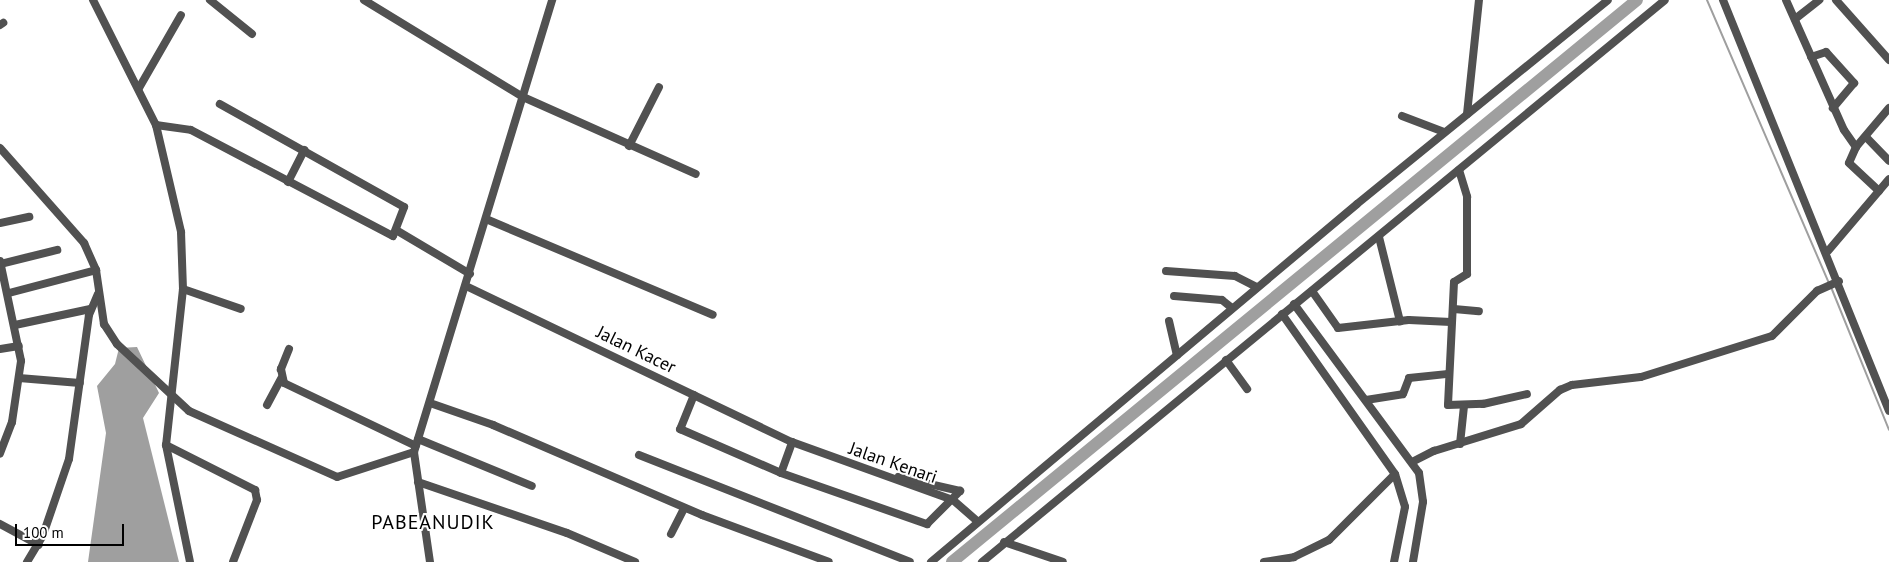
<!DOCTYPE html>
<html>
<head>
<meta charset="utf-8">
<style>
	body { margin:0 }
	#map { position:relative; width:1889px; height:562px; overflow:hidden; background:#fff; font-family:"PT Sans",sans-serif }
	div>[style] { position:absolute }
	.water>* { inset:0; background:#9f9f9f }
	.stream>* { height:2px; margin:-1px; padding:0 1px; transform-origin:1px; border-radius:1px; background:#9f9f9f }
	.river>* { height:12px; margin:-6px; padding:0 6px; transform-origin:6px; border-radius:6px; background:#9f9f9f }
	.minor>* { height:8px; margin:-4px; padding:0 4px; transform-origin:4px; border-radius:4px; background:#515151 }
	.minor-bridge>* { height:8px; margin:-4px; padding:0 4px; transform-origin:4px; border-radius:4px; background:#515151 }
	span { translate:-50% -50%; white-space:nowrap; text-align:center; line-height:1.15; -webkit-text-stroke:4px #fff; paint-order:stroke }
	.street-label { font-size:18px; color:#000 }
	.quarter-label { font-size:20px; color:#000; letter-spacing:1px }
	.scale { position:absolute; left:15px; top:524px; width:109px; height:22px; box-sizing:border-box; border:2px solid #000; border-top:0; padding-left:6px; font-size:15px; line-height:18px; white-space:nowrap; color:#000; -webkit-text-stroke:4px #fff; paint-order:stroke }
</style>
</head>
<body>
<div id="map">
	<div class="water">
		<i style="clip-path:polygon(137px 347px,159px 393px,143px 418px,179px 562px,88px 562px,106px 433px,97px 386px,115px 364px,119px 348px)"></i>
	</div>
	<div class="stream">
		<i style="left:1707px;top:0;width:308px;rotate:66.7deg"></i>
		<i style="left:1831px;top:287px;width:154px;rotate:67.9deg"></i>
	</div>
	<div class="river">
		<i style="left:952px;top:562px;width:886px;rotate:-39.37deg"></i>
	</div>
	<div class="minor">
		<i style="left:93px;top:0;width:140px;rotate:63.3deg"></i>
		<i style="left:156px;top:125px;width:110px;rotate:76.8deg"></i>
		<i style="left:181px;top:232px;width:57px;rotate:88deg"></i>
		<i style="left:183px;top:289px;width:157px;rotate:96.2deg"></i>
		<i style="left:166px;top:445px;width:119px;rotate:78.4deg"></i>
		<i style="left:210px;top:0;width:54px;rotate:39deg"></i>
		<i style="left:364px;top:0;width:186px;rotate:31.4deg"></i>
		<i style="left:523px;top:97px;width:189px;rotate:24deg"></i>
		<i style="left:1723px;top:0;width:443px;rotate:68deg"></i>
		<i style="left:1786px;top:0;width:142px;rotate:66deg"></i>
		<i style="left:1844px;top:130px;width:21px;rotate:55deg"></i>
		<i style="left:1856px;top:147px;width:51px;rotate:-49.8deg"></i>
		<i style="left:1836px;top:0;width:80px;rotate:48.5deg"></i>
		<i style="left:1795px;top:19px;width:31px;rotate:-38deg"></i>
		<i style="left:0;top:25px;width:4px;rotate:-34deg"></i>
		<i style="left:1811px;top:57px;width:16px;rotate:-18deg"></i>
		<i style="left:1826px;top:52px;width:42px;rotate:47.9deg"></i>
		<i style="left:1854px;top:83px;width:33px;rotate:130deg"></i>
		<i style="left:139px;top:88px;width:84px;rotate:-60.1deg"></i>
		<i style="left:1467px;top:114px;width:115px;rotate:-84deg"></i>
		<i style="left:1402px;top:116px;width:45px;rotate:20.9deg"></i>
		<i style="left:156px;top:125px;width:35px;rotate:8deg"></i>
		<i style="left:191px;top:130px;width:228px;rotate:27.7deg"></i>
		<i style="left:393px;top:236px;width:31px;rotate:-69deg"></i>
		<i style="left:404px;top:207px;width:211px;rotate:-150.8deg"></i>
		<i style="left:1866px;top:137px;width:33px;rotate:46deg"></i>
		<i style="left:629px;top:146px;width:66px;rotate:-63deg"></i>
		<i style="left:1856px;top:147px;width:17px;rotate:114deg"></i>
		<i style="left:1849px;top:163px;width:41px;rotate:43deg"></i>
		<i style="left:0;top:148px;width:127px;rotate:48.5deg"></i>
		<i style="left:84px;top:243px;width:30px;rotate:66deg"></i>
		<i style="left:96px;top:270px;width:55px;rotate:81.6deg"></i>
		<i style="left:1459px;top:170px;width:28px;rotate:73deg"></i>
		<i style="left:1467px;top:197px;width:77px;rotate:90deg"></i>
		<i style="left:1467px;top:274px;width:15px;rotate:148deg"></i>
		<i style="left:1454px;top:282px;width:123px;rotate:92.8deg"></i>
		<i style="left:1448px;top:405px;width:35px;rotate:-2deg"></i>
		<i style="left:1483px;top:404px;width:45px;rotate:-12.8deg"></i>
		<i style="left:288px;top:182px;width:36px;rotate:-63deg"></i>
		<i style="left:486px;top:219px;width:246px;rotate:22.9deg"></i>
		<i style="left:0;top:223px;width:30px;rotate:-12deg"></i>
		<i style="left:396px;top:230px;width:86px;rotate:30.7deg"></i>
		<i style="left:1379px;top:237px;width:87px;rotate:76deg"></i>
		<i style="left:1828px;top:251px;width:94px;rotate:-49.7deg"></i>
		<i style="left:0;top:261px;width:102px;rotate:78.1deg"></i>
		<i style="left:21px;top:361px;width:62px;rotate:98.4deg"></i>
		<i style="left:12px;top:422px;width:34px;rotate:111deg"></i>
		<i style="left:0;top:264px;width:59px;rotate:-13.8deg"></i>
		<i style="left:1166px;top:271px;width:69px;rotate:4.1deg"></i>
		<i style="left:1235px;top:276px;width:25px;rotate:27deg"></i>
		<i style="left:466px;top:286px;width:361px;rotate:25.6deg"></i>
		<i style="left:792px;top:442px;width:171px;rotate:19.8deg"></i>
		<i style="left:953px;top:500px;width:33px;rotate:41deg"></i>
		<i style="left:183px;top:289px;width:61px;rotate:19deg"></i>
		<i style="left:1312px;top:291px;width:45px;rotate:54.9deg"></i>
		<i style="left:1338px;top:328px;width:71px;rotate:-6.4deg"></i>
		<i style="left:1409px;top:320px;width:42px;rotate:2.7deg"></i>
		<i style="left:9px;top:293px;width:90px;rotate:-14.8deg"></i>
		<i style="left:1174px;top:296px;width:48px;rotate:4.8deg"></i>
		<i style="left:1222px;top:300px;width:13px;rotate:39deg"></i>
		<i style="left:1294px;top:304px;width:210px;rotate:53.5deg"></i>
		<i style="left:1419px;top:473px;width:29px;rotate:82deg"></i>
		<i style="left:1423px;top:502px;width:61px;rotate:99.5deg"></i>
		<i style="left:1454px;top:309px;width:25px;rotate:5deg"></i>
		<i style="left:1282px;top:314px;width:196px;rotate:54.8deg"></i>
		<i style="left:1395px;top:474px;width:34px;rotate:73deg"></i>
		<i style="left:1405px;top:507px;width:56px;rotate:101.3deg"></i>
		<i style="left:1169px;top:321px;width:35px;rotate:77deg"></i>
		<i style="left:15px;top:325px;width:77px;rotate:-12deg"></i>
		<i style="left:0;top:349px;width:19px;rotate:-9deg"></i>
		<i style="left:289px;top:349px;width:22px;rotate:112deg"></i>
		<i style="left:281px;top:369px;width:14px;rotate:78deg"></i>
		<i style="left:284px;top:383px;width:146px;rotate:25.5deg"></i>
		<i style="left:1226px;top:360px;width:36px;rotate:54deg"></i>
		<i style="left:19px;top:378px;width:61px;rotate:4.7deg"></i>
		<i style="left:694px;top:395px;width:37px;rotate:112deg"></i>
		<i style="left:680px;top:429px;width:110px;rotate:23.5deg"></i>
		<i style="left:781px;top:473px;width:155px;rotate:19.3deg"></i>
		<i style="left:927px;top:524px;width:47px;rotate:-45deg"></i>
		<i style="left:960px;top:491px;width:63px;rotate:-167.1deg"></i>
		<i style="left:1366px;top:400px;width:37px;rotate:-9deg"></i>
		<i style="left:1403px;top:394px;width:17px;rotate:-69deg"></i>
		<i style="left:1409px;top:378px;width:37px;rotate:-6deg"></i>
		<i style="left:430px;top:403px;width:67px;rotate:19.2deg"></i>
		<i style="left:493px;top:425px;width:228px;rotate:23.3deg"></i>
		<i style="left:702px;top:515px;width:135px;rotate:20.3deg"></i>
		<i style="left:267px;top:405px;width:30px;rotate:-62deg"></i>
		<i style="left:189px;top:411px;width:162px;rotate:24deg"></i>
		<i style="left:337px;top:477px;width:81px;rotate:-18deg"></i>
		<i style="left:418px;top:439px;width:123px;rotate:22.4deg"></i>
		<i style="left:1460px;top:444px;width:38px;rotate:-84deg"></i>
		<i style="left:166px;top:445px;width:100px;rotate:26.8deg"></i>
		<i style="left:255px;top:490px;width:10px;rotate:79deg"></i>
		<i style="left:257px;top:500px;width:66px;rotate:111.2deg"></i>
		<i style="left:639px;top:455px;width:291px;rotate:21.5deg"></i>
		<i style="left:1412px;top:462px;width:25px;rotate:-27deg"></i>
		<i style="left:1434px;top:451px;width:91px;rotate:-17.2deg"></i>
		<i style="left:1521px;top:424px;width:52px;rotate:-41.1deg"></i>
		<i style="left:1560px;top:390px;width:13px;rotate:-23deg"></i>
		<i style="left:1572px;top:385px;width:69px;rotate:-6.6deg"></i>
		<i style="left:1641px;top:377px;width:137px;rotate:-17.4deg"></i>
		<i style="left:1772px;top:336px;width:64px;rotate:-45deg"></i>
		<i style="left:1817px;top:291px;width:24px;rotate:-24deg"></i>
		<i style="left:781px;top:473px;width:33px;rotate:-70deg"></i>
		<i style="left:418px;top:482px;width:157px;rotate:18.9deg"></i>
		<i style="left:567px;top:533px;width:74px;rotate:23.1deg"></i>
		<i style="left:0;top:524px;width:44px;rotate:28.3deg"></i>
		<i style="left:671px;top:534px;width:29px;rotate:-63deg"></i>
		<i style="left:1004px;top:542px;width:62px;rotate:18.7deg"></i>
		<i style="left:27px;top:562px;width:31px;rotate:-59deg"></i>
		<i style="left:43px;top:535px;width:80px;rotate:-71.1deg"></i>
		<i style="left:69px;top:459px;width:145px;rotate:-82.1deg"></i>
		<i style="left:89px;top:315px;width:23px;rotate:-67deg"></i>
		<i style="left:430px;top:562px;width:111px;rotate:-98.3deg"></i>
		<i style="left:414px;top:452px;width:473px;rotate:-73deg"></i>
		<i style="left:931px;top:562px;width:556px;rotate:-40.04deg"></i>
		<i style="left:1357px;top:204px;width:323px;rotate:-39.1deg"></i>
		<i style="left:982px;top:562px;width:884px;rotate:-39.45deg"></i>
		<i style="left:1264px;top:562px;width:30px;rotate:-9deg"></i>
		<i style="left:1294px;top:557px;width:39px;rotate:-26deg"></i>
		<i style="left:1329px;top:540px;width:93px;rotate:-45deg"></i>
	</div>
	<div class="minor-bridge">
		<i style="left:104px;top:324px;width:24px;rotate:57deg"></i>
		<i style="left:117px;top:344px;width:98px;rotate:42.9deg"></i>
	</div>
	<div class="street-label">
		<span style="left:636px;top:350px;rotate:26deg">Jalan Kacer</span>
		<span style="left:893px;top:463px;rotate:19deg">Jalan Kenari</span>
	</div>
	<div class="quarter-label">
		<span style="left:433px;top:522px">PABEANUDIK</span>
	</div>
	<div class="scale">100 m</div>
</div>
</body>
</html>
